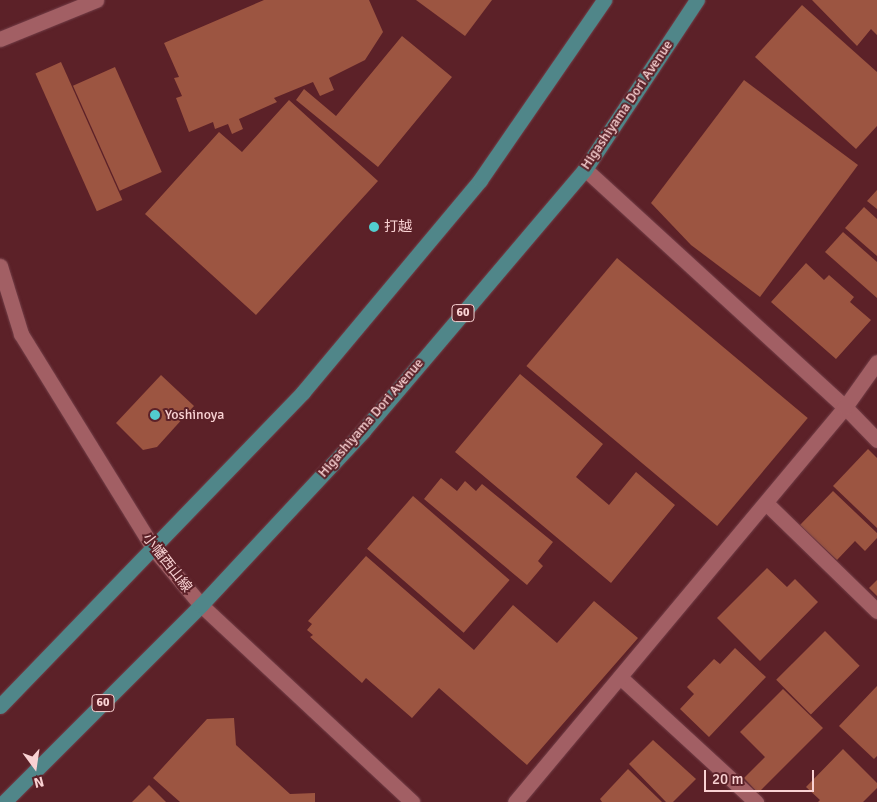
<!DOCTYPE html>
<html>
<head>
<meta charset="utf-8">
<style>
	body { margin:0 }
	#map { position:relative; width:877px; height:802px; overflow:hidden; background:#5c2128; font-family:Signika,"Noto Sans JP",sans-serif }
	div>[style] { position:absolute }
	.building>* { inset:0; background:#9c5541; transform-origin:0 0 }
	.roads { filter:drop-shadow(0 0 1px #723e47) drop-shadow(0 0 1px #723e47) }
	.minor>* { height:15px; margin:-7.5px; padding:0 7.5px; transform-origin:7.5px; border-radius:7.5px; background:#a25f64 }
	.major>* { height:15px; margin:-7.5px; padding:0 7.5px; transform-origin:7.5px; border-radius:7.5px; background:#508689 }
	.dots>* { width:14px; height:14px; translate:-50% -50%; box-sizing:border-box; border:2px solid #5c2128; border-radius:50% }
	span { translate:-50% -50%; white-space:nowrap; text-align:center; line-height:1.15; -webkit-text-stroke:4px #5c2128; paint-order:stroke }
	.shield-label span { padding:1px 4px; background:#5c2128; border:1px solid; border-radius:4px; -webkit-text-stroke-width:0 }
	.shield-label { font-size:12px; color:#f9d2d3; font-weight:700 }
	.street-label { font-size:14px; color:#f9d2d3 }
	.poi-label { font-size:14px; color:#f9d2d3 }
	.left { translate:0 -50%; text-align:left }
	.north { position:absolute; left:10px; top:742px; width:50px; height:50px; -webkit-text-stroke:4px #5c2128; paint-order:stroke; rotate:166deg; font-size:14px; font-weight:700; line-height:20px; text-align:center; color:#f9d2d3 }
	.north::after { content:''; display:block; margin:auto; width:18px; height:22px; background:#f9d2d3; clip-path:polygon(50% 0,100% 100%,50% 72%,0 100%) }
	.scale { position:absolute; left:704px; top:770px; width:110px; height:22px; box-sizing:border-box; border:2px solid #f9d2d3; border-top:0; padding-left:6px; font-size:15px; line-height:18px; white-space:nowrap; color:#f9d2d3; -webkit-text-stroke:4px #5c2128; paint-order:stroke }
</style>
</head>
<body>
<div id="map">
	<div class="building">
		<i style="clip-path:polygon(264px 0,369px 0,383px 32px,365px 60px,329px 78px,334px 90px,320px 96px,313px 82px,274px 98px,277px 102px,239px 119px,243px 129px,232px 134px,228px 124px,215px 129px,213px 122px,189px 132px,176px 98px,182px 96px,174px 78px,179px 77px,164px 43px)"></i>
		<i style="clip-path:polygon(416px 0,492px 0,465px 36px)"></i>
		<i style="clip-path:polygon(812px 0,877px 0,877px 35px,871px 29px,857px 46px)"></i>
		<i style="clip-path:polygon(802px 5px,877px 72px,877px 126px,856px 149px,755px 57px)"></i>
		<i style="clip-path:polygon(402px 36px,452px 77px,378px 167px,296px 100px,304px 89px,336px 116px)"></i>
		<i style="left:61px;top:62px;width:151px;height:28px;rotate:66deg"></i>
		<i style="left:115px;top:67px;width:115px;height:46px;rotate:66deg"></i>
		<i style="clip-path:polygon(744px 80px,858px 165px,760px 297px,691px 245px,651px 203px)"></i>
		<i style="clip-path:polygon(289px 100px,378px 181px,256px 315px,145px 214px,219px 132px,242px 152px)"></i>
		<i style="clip-path:polygon(877px 190px,877px 209px,867px 201px)"></i>
		<i style="clip-path:polygon(864px 207px,877px 219px,877px 256px,845px 228px)"></i>
		<i style="clip-path:polygon(843px 232px,877px 262px,877px 298px,825px 252px)"></i>
		<i style="left:617px;top:258px;width:249px;height:141px;rotate:40deg"></i>
		<i style="clip-path:polygon(806px 263px,824px 280px,829px 275px,854px 297px,850px 302px,871px 320px,836px 359px,771px 302px)"></i>
		<i style="clip-path:polygon(520px 374px,603px 444px,576px 477px,609px 505px,636px 472px,675px 505px,611px 583px,455px 452px)"></i>
		<i style="clip-path:polygon(161px 375px,194px 406px,157px 447px,143px 450px,116px 423px)"></i>
		<i style="clip-path:polygon(868px 449px,877px 458px,877px 528px,833px 486px)"></i>
		<i style="clip-path:polygon(441px 478px,457px 491px,465px 481px,476px 491px,482px 484px,553px 542px,538px 561px,543px 566px,527px 585px,424px 499px)"></i>
		<i style="clip-path:polygon(833px 491px,877px 533px,877px 538px,865px 551px,855px 541px,837px 560px,800px 525px)"></i>
		<i style="left:413px;top:496px;width:128px;height:70px;rotate:41deg"></i>
		<i style="clip-path:polygon(366px 556px,474px 650px,513px 605px,557px 643px,594px 601px,638px 638px,527px 765px,439px 688px,412px 718px,366px 678px,362px 683px,310px 637px,313px 635px,307px 630px,312px 624px,308px 621px)"></i>
		<i style="clip-path:polygon(767px 568px,787px 587px,795px 579px,818px 602px,760px 661px,717px 618px)"></i>
		<i style="clip-path:polygon(877px 580px,877px 596px,869px 588px)"></i>
		<i style="left:825px;top:631px;width:49px;height:69px;rotate:45deg"></i>
		<i style="clip-path:polygon(735px 648px,766px 677px,709px 737px,680px 709px,694px 694px,687px 687px,714px 659px,720px 664px)"></i>
		<i style="clip-path:polygon(877px 686px,877px 756px,874px 759px,839px 726px)"></i>
		<i style="clip-path:polygon(783px 689px,823px 728px,758px 793px,744px 778px,765px 757px,740px 732px)"></i>
		<i style="clip-path:polygon(234px 718px,236px 745px,290px 794px,315px 793px,315px 802px,180px 802px,153px 778px,207px 719px)"></i>
		<i style="clip-path:polygon(653px 740px,696px 779px,673px 802px,666px 802px,629px 764px)"></i>
		<i style="clip-path:polygon(843px 749px,877px 783px,877px 788px,863px 802px,818px 802px,820px 800px,806px 787px)"></i>
		<i style="clip-path:polygon(628px 769px,662px 802px,602px 802px,600px 799px)"></i>
		<i style="clip-path:polygon(149px 785px,166px 802px,132px 802px)"></i>
	</div>
	<div class="roads">
		<div class="minor">
			<i style="left:0;top:39px;width:104px;rotate:-22.1deg"></i>
			<i style="left:585px;top:169px;width:352px;rotate:42.5deg"></i>
			<i style="left:845px;top:407px;width:46px;rotate:45.9deg"></i>
			<i style="left:0;top:266px;width:71px;rotate:72.8deg"></i>
			<i style="left:21px;top:334px;width:251px;rotate:58.3deg"></i>
			<i style="left:153px;top:548px;width:75px;rotate:49.9deg"></i>
			<i style="left:201px;top:605px;width:289px;rotate:43deg"></i>
			<i style="left:766px;top:503px;width:155px;rotate:44.2deg"></i>
			<i style="left:620px;top:677px;width:185px;rotate:42.6deg"></i>
			<i style="left:515px;top:802px;width:515px;rotate:-50.12deg"></i>
			<i style="left:845px;top:407px;width:55px;rotate:-54.6deg"></i>
		</div>
		<div class="major">
			<i style="left:0;top:706px;width:436px;rotate:-46deg"></i>
			<i style="left:303px;top:392px;width:276px;rotate:-50.1deg"></i>
			<i style="left:480px;top:180px;width:219px;rotate:-55.4deg"></i>
			<i style="left:4px;top:802px;width:279px;rotate:-45deg"></i>
			<i style="left:201px;top:605px;width:238px;rotate:-47deg"></i>
			<i style="left:363px;top:431px;width:343px;rotate:-49.7deg"></i>
			<i style="left:585px;top:169px;width:203px;rotate:-56.5deg"></i>
		</div>
	</div>
	<div class="dots">
		<i style="left:374px;top:227px;background:#52cdce"></i>
		<i style="left:155px;top:415px;background:#52cdce"></i>
	</div>
	<div class="shield-label">
		<span style="left:463px;top:313px">60</span>
		<span style="left:103px;top:703px">60</span>
	</div>
	<div class="street-label">
		<span style="left:627px;top:105px;rotate:-56deg">Higashiyama Dori Avenue</span>
		<span style="left:371px;top:418px;rotate:-49deg">Higashiyama Dori Avenue</span>
		<span style="left:167px;top:563px;rotate:52deg">小幡西山線</span>
	</div>
	<div class="poi-label">
		<span class="left" style="left:384px;top:227px">打越</span>
		<span class="left" style="left:165px;top:415px">Yoshinoya</span>
	</div>
	<div class="north">N</div>
	<div class="scale">20 m</div>
</div>
</body>
</html>
